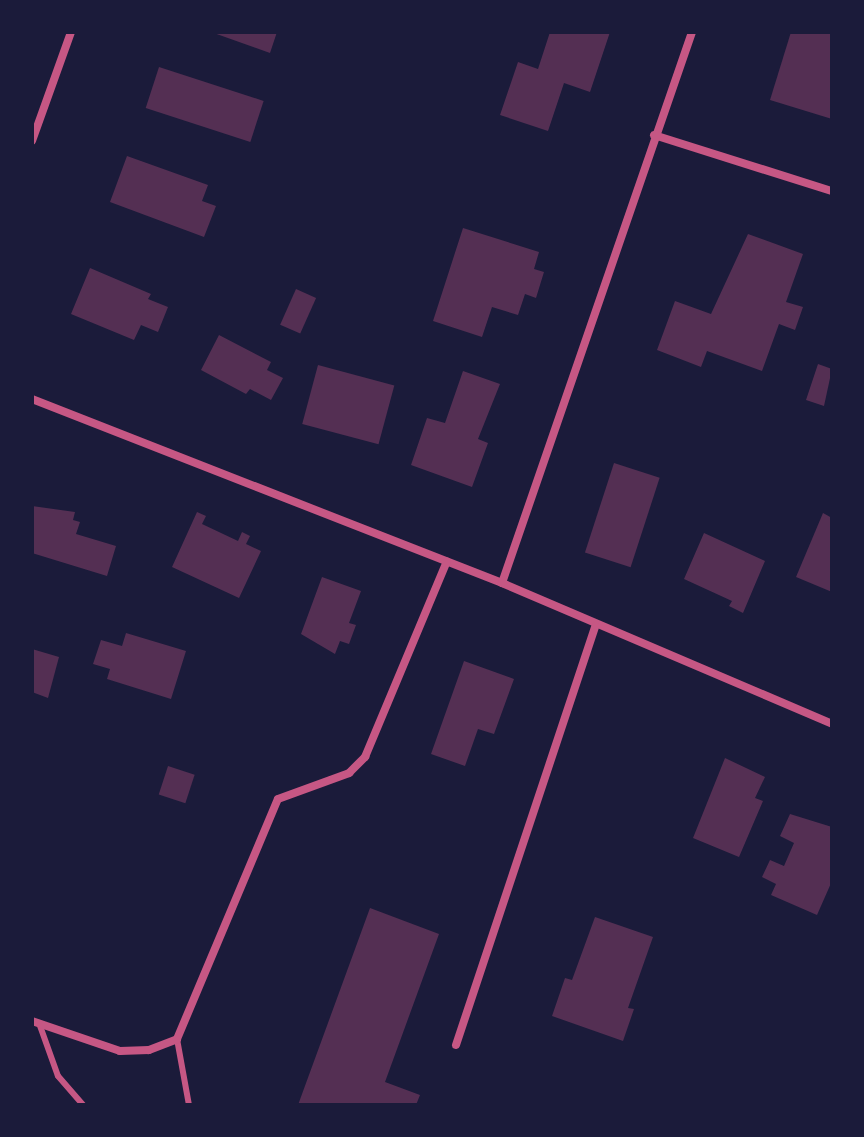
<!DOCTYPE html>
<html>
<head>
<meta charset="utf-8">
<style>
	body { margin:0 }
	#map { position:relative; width:864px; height:1137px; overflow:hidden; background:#1b1b3a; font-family:Montserrat,sans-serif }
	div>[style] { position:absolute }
	.building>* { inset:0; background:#542f53; transform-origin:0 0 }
	.service>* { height:6px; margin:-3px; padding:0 3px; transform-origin:3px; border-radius:3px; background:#c65784 }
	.minor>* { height:8px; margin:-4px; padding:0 4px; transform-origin:4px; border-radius:4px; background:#c65784 }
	span { translate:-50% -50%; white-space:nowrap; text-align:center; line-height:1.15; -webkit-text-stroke:7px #1b1b3a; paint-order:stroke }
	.frame { position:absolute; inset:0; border:34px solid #1b1b3a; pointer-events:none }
</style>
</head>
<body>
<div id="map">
	<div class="building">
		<i style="clip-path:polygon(211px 32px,277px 32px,270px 53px)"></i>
		<i style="clip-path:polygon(550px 32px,610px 32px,590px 92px,564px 83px,548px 131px,500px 115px,518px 62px,538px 69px)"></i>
		<i style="clip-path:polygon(791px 32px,832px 34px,832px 119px,770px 100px)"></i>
		<i style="left:159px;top:67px;width:110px;height:43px;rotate:18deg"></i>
		<i style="clip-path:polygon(127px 156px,208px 185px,202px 201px,216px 206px,204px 237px,110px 202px)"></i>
		<i style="clip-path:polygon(463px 228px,539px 252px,534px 269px,544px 272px,536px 298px,525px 294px,518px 315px,492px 307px,482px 337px,433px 321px)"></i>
		<i style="clip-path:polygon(748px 234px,803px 254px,786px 302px,803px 307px,795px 330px,779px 324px,762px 371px,707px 351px,701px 367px,657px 350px,675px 301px,711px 314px)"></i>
		<i style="clip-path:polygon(90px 268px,151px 294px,148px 299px,168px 307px,158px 332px,141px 325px,134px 340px,71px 314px)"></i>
		<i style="left:296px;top:289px;width:22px;height:39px;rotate:24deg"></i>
		<i style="clip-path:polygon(219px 335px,271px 362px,267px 370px,283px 378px,271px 400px,250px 389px,246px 394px,201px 370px)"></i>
		<i style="clip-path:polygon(818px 364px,832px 369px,824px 406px,806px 400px)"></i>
		<i style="left:318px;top:365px;width:79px;height:61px;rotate:15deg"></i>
		<i style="clip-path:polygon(463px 371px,500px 384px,478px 439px,488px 443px,472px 487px,411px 465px,427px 418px,445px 423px)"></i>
		<i style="left:614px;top:463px;width:48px;height:94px;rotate:18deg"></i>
		<i style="clip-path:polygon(32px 506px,75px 512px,73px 520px,80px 522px,76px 534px,116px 546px,107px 576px,32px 553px)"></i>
		<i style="clip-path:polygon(197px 512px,206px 516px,202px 524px,238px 541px,242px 532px,250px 536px,246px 544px,261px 551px,239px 598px,172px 567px)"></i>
		<i style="clip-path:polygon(823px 513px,832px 518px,832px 592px,796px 577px)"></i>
		<i style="clip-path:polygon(704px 533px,765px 561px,743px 613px,729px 606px,732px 601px,684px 579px)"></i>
		<i style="clip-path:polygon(322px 577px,361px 591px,349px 623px,356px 625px,349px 644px,340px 641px,335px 654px,301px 634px)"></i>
		<i style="clip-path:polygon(126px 633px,186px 651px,171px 699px,107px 679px,110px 669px,93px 664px,101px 640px,122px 646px)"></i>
		<i style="clip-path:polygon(32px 649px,59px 657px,48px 698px,32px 692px)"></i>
		<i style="clip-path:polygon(464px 661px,514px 679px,494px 734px,478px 729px,465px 766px,431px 754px)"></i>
		<i style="clip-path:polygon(725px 758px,765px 777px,755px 798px,763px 801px,739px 857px,693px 838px)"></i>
		<i style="left:168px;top:766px;width:28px;height:30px;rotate:18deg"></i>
		<i style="clip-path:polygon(790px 814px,832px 827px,832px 881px,817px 915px,771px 895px,776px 884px,762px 877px,770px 860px,784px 866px,794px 843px,780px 836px)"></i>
		<i style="clip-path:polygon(370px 908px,439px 934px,385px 1082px,420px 1095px,416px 1105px,298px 1105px)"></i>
		<i style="clip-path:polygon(595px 917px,653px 937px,628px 1008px,634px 1009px,623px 1041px,552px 1016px,565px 978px,572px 980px)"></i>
	</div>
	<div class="service">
		<i style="left:39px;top:1023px;width:56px;rotate:70.3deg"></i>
		<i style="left:58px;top:1076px;width:38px;rotate:49deg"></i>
		<i style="left:177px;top:1039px;width:67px;rotate:79.7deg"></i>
	</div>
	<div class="minor">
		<i style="left:654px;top:135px;width:187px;rotate:17.5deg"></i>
		<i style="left:32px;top:141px;width:116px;rotate:-70.3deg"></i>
		<i style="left:32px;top:399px;width:505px;rotate:21.38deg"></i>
		<i style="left:502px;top:583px;width:359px;rotate:23.1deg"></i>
		<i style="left:502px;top:583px;width:583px;rotate:-70.97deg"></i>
		<i style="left:32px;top:1021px;width:93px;rotate:18.8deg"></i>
		<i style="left:120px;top:1051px;width:29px;rotate:-2deg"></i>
		<i style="left:149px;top:1050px;width:30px;rotate:-21deg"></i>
		<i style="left:177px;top:1039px;width:260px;rotate:-67.2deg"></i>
		<i style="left:278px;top:799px;width:76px;rotate:-20.1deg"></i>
		<i style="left:349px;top:773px;width:23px;rotate:-45deg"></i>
		<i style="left:365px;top:757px;width:212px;rotate:-67.3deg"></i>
		<i style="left:456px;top:1045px;width:441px;rotate:-71.6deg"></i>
	</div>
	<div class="frame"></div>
</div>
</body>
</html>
